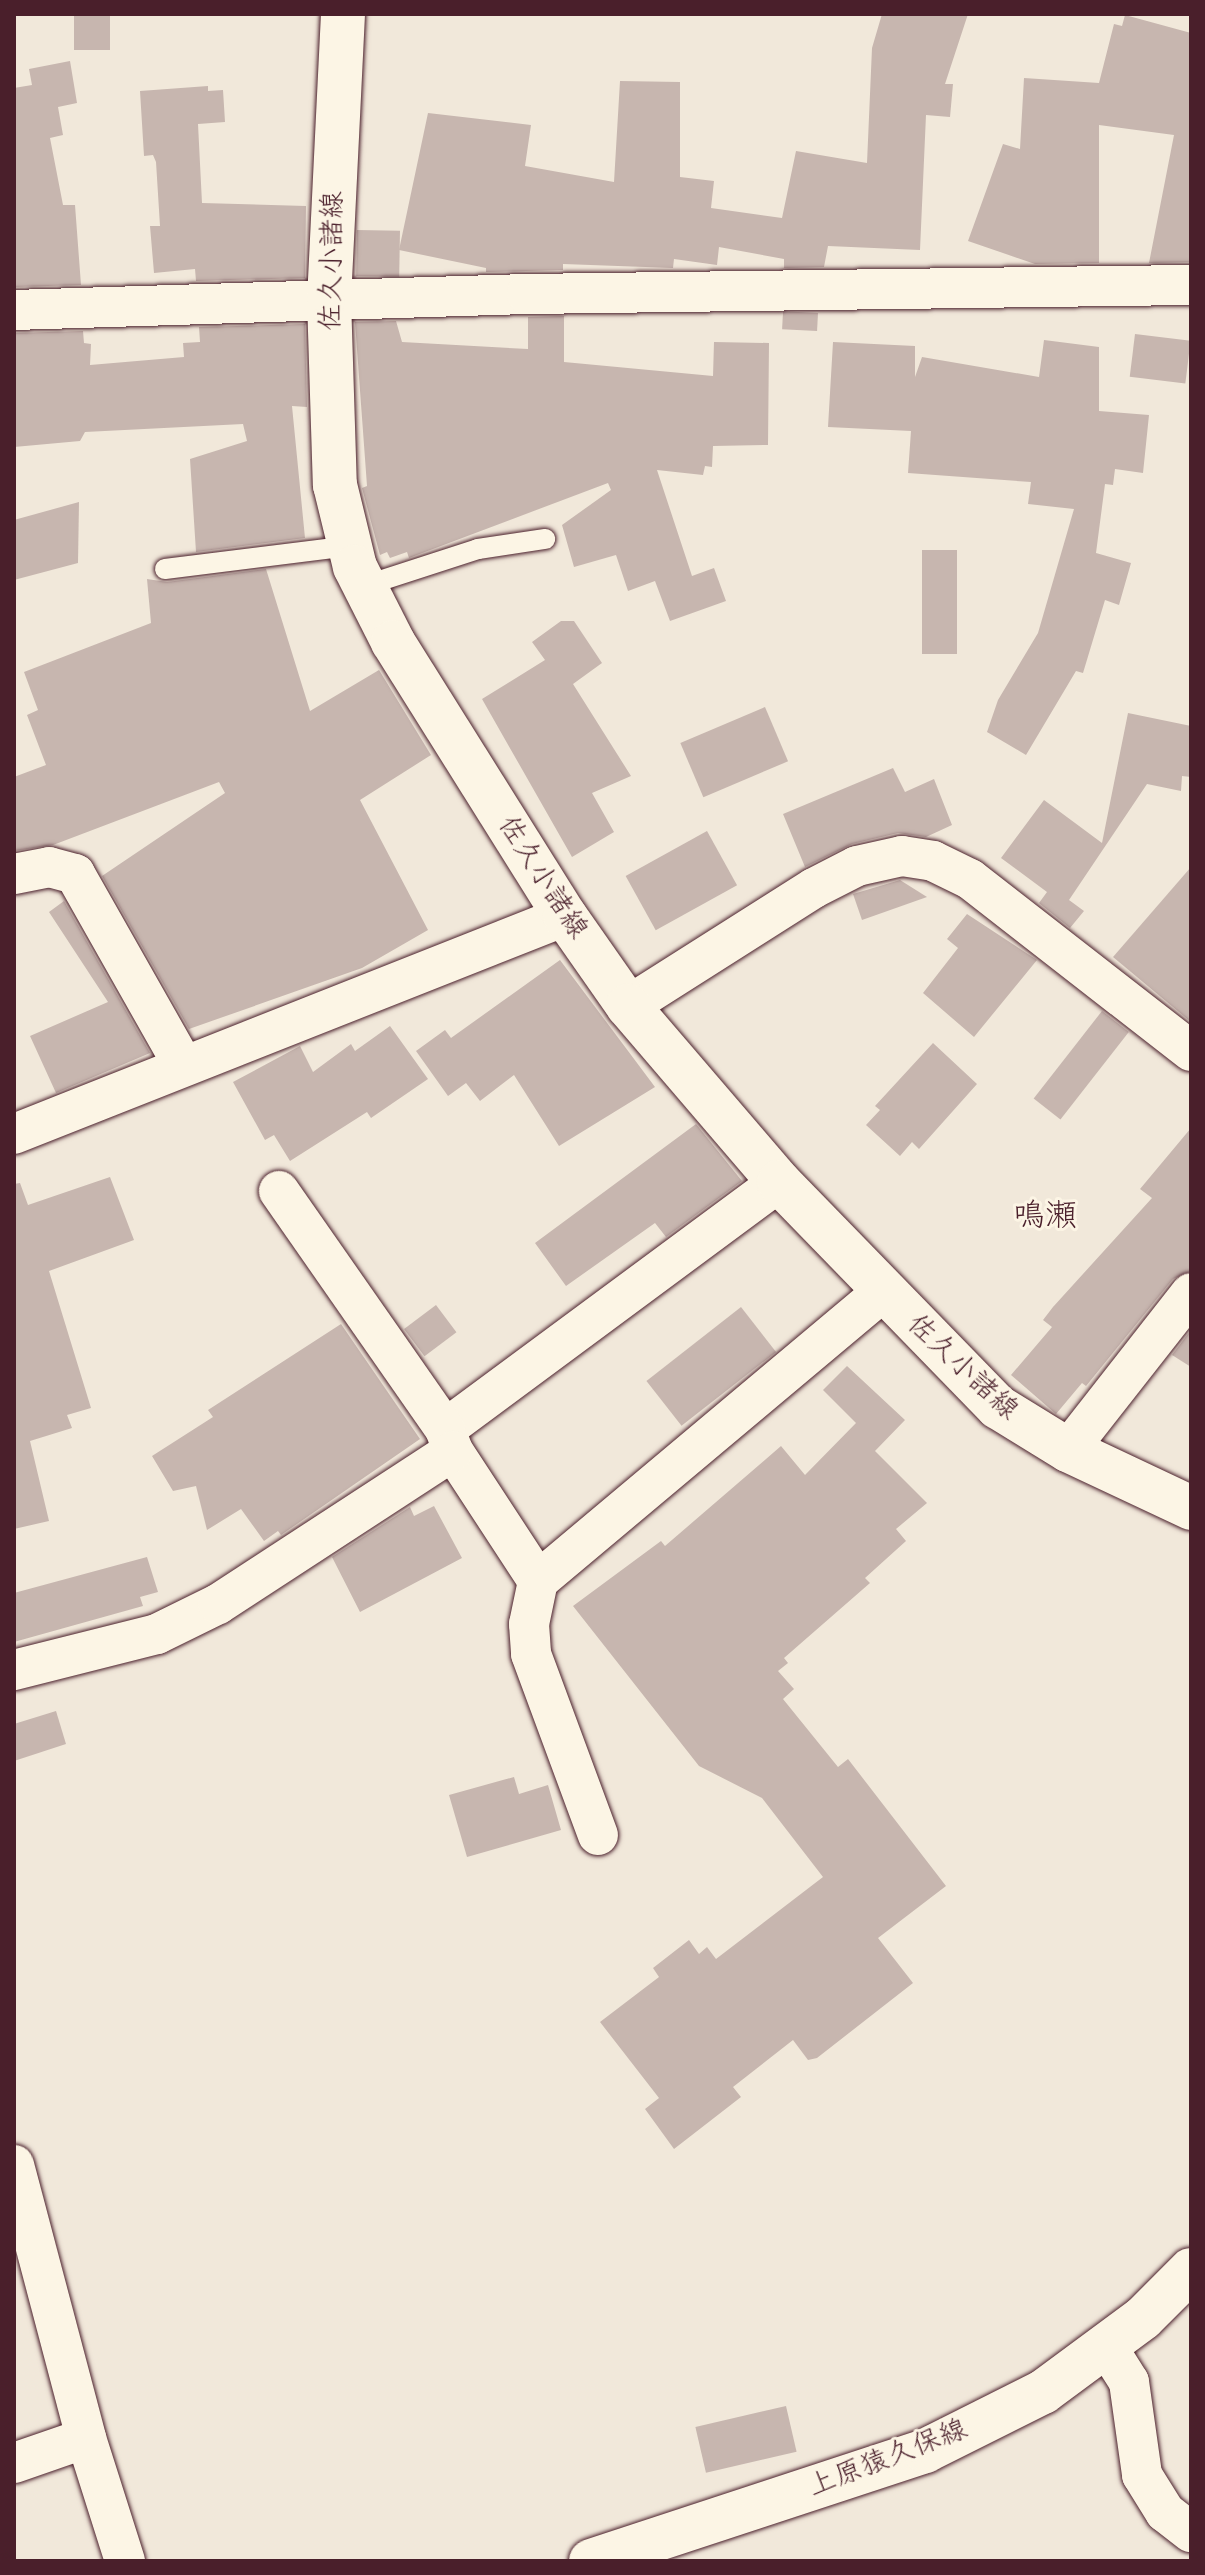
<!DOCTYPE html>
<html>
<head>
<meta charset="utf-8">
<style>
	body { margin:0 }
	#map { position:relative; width:1205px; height:2575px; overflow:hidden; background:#f1e8da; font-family:Mynerve,"Klee One",sans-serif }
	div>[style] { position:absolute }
	.building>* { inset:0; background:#c7b6af; transform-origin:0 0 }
	.roads { filter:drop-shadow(0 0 2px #4a1f2b) drop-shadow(0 0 2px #4a1f2b) }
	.service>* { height:20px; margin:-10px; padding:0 10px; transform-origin:10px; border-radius:10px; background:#fcf5e5 }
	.minor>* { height:40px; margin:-20px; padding:0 20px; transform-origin:20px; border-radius:20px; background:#fcf5e5 }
	.secondary>* { height:44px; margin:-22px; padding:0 22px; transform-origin:22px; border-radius:22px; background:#fcf5e5 }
	.primary>* { height:44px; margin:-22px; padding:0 22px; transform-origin:22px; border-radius:22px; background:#fcf5e5 }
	span { translate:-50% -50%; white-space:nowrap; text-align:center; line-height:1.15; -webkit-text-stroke:6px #fcf5e5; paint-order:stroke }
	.street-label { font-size:28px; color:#4a1f2b }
	.quarter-label { font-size:32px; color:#4a1f2b }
	.frame { position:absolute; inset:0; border:16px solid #4a1f2b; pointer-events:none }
</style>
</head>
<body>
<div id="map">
	<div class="building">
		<i style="left:74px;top:14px;width:36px;height:36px"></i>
		<i style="clip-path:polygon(882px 14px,968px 14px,945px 84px,953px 84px,950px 117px,926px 115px,920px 250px,828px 246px,824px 267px,784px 268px,784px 259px,719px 247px,717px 265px,674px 259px,673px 268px,563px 264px,563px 270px,486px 272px,486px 268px,399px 250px,428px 113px,531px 125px,525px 166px,614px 182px,620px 81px,680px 82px,680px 177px,714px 181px,711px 208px,782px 218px,796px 151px,867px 163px,872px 48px)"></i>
		<i style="clip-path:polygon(1125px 15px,1191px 33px,1191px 262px,1149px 263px,1174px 135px,1099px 125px,1099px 263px,1035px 264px,968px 241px,1003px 144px,1020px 149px,1024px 78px,1099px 83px,1114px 24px,1122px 26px)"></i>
		<i style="clip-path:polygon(70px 61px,77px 103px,58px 107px,63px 135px,50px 138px,63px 205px,75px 205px,81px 285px,14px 287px,14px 88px,32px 85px,29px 69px)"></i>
		<i style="clip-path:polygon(208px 86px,208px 91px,223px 90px,225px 122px,198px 124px,202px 203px,306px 206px,305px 278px,196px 281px,195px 269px,154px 273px,150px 226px,160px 226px,156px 162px,153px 155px,144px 156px,140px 91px)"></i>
		<i style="left:357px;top:230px;width:43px;height:46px;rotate:1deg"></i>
		<i style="left:818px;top:313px;width:18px;height:35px;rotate:93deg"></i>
		<i style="clip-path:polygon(564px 316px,564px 362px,713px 376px,714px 342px,769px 343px,768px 445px,713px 446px,712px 467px,705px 466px,703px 475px,657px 470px,692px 576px,714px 568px,726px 601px,670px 621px,655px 581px,628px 591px,616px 555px,574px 567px,562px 525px,611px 490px,608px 483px,409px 558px,407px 552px,390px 558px,387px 552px,380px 555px,362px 488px,367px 486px,355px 322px,396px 321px,402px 342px,528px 349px,528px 317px)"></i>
		<i style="clip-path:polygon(305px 324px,307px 407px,292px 406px,305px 538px,196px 552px,190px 459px,247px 441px,243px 424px,85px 432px,80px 441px,14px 447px,14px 333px,83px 331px,84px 343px,91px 344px,90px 365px,184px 357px,183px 343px,200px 342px,199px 327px)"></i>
		<i style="left:1135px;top:334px;width:56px;height:43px;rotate:7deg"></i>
		<i style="clip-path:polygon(1044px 340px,1099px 347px,1099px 411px,1149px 415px,1143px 473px,1115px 469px,1113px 485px,1105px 484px,1096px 553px,1131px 563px,1119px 605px,1105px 600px,1083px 673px,1076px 671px,1026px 755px,987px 732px,998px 700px,1038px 633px,1074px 509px,1028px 504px,1031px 482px,908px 473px,911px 431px,828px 427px,833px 342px,915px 346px,915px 377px,922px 357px,1039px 377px)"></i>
		<i style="clip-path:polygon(79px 502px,78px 563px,14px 580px,14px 520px)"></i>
		<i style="left:922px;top:550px;width:35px;height:104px"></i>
		<i style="clip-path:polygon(266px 569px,310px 711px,379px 670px,431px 755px,360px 800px,428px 930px,362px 968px,189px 1029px,102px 876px,225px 793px,219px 782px,53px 845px,14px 851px,14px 777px,46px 765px,27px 715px,38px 710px,24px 672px,151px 623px,147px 579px,167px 582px)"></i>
		<i style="clip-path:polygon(561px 621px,574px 621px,602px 663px,573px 684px,631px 776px,592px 793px,614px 832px,572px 857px,482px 699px,545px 660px,532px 642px)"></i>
		<i style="left:765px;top:707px;width:59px;height:92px;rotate:67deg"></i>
		<i style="clip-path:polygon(1128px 713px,1191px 726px,1191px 777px,1182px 776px,1181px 791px,1147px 784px,1069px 900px,1084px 911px,1070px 928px,1039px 903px,1047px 892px,1001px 858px,1044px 800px,1102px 843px)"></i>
		<i style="clip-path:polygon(893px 768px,905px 792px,934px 779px,952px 825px,926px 837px,898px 833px,852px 844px,805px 867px,783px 814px)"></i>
		<i style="left:707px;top:831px;width:62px;height:93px;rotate:61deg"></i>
		<i style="clip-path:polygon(1191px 867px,1191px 1022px,1113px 957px)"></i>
		<i style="clip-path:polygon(900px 880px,927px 897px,862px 920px,853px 894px)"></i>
		<i style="clip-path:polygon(64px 901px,150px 1053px,56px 1093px,30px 1036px,108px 1002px,49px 912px)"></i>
		<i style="clip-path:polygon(967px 914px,1037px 960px,974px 1037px,923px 993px,958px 948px,947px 939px)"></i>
		<i style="clip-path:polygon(560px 960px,655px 1087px,559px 1146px,514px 1075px,480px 1101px,466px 1083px,448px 1096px,416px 1051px,445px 1030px,451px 1038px)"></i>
		<i style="left:1102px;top:1011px;width:34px;height:111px;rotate:38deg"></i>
		<i style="clip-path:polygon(390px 1026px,428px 1079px,371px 1118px,367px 1112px,290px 1161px,274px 1135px,265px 1140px,233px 1082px,300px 1046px,313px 1072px,351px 1044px,355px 1051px)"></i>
		<i style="clip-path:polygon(933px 1043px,977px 1084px,919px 1149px,912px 1142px,900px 1156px,866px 1125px,880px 1110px,875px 1106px)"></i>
		<i style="clip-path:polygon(696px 1124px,742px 1181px,666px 1237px,655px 1223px,566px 1286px,535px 1243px)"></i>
		<i style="clip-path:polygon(1191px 1128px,1191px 1271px,1173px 1279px,1086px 1386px,1082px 1383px,1056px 1414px,1011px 1375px,1052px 1327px,1043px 1320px,1053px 1307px,1152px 1198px,1140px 1189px)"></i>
		<i style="clip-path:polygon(110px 1177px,134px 1240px,49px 1271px,91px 1408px,67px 1415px,72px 1428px,30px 1441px,49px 1521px,14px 1529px,14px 1184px,20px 1183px,28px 1205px)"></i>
		<i style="left:436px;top:1305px;width:34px;height:40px;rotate:53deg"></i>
		<i style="left:741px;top:1307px;width:57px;height:120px;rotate:52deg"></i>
		<i style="clip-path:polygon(341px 1324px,420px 1439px,281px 1535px,278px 1531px,264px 1541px,241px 1509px,207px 1530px,196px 1486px,173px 1491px,152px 1456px,213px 1417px,208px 1410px)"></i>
		<i style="clip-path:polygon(1191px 1330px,1191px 1367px,1172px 1355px)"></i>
		<i style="clip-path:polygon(847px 1366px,905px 1420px,875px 1451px,927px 1503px,896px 1529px,906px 1541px,865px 1578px,870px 1583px,784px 1658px,788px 1663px,778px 1671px,794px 1689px,783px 1699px,838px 1767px,848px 1759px,946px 1886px,878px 1938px,913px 1983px,817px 2058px,808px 2060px,793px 2040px,733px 2087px,741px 2097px,674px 2149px,645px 2109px,659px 2098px,600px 2022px,659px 1977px,653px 1968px,689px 1940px,699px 1954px,707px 1947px,716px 1959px,823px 1877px,762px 1798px,699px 1766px,573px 1606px,661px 1541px,665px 1546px,781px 1446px,805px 1475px,856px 1423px,823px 1390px)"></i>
		<i style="clip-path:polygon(434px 1506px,462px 1558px,360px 1612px,332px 1557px,410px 1507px,414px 1516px)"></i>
		<i style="clip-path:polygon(147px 1557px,158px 1592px,140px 1597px,143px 1606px,14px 1642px,14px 1593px)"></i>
		<i style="clip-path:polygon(56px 1711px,66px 1744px,14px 1761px,14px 1724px)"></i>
		<i style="clip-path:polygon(514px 1777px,519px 1794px,548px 1785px,561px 1830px,467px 1857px,449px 1795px)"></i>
		<i style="left:786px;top:2406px;width:47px;height:93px;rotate:77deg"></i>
	</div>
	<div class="roads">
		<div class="service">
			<i style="left:165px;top:569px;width:185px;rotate:-7.1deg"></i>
			<i style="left:364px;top:586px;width:120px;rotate:-18deg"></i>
			<i style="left:478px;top:549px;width:68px;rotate:-8.5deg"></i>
		</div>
		<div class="minor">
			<i style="left:14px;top:310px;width:513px;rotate:-1.79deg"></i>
			<i style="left:527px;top:294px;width:664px;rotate:-0.78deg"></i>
			<i style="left:14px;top:874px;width:36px;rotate:-11deg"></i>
			<i style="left:49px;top:867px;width:27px;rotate:15deg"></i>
			<i style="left:75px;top:874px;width:217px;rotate:60.5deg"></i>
			<i style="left:628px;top:1006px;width:220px;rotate:-32.4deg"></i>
			<i style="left:814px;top:888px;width:48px;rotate:-27.1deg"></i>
			<i style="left:857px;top:866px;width:46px;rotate:-12.5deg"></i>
			<i style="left:902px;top:856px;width:31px;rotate:9deg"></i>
			<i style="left:933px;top:861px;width:41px;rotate:25.9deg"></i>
			<i style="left:970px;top:879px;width:280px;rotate:37.9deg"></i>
			<i style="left:14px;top:1134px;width:593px;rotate:-21.59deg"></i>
			<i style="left:779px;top:1182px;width:415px;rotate:143.5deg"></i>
			<i style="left:445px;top:1429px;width:23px;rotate:70deg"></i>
			<i style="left:453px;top:1451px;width:155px;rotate:56.8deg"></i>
			<i style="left:538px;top:1581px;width:450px;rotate:-40deg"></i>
			<i style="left:279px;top:1191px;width:290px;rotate:55.1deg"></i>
			<i style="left:1068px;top:1450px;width:199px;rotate:-51.9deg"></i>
			<i style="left:538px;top:1581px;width:44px;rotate:101.8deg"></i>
			<i style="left:529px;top:1624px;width:30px;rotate:86deg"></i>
			<i style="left:531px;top:1654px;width:193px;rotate:69.7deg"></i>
			<i style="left:14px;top:1670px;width:147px;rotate:-14.1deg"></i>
			<i style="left:157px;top:1634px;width:68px;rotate:-26.2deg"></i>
			<i style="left:218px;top:1604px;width:280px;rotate:-33.1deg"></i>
			<i style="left:14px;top:2165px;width:282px;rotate:75.2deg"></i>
			<i style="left:86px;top:2438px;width:129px;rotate:72.4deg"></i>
			<i style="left:1107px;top:2347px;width:41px;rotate:57.8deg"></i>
			<i style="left:1129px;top:2382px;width:94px;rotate:82deg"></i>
			<i style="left:1142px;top:2475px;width:44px;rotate:58.1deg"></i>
			<i style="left:1165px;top:2512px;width:33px;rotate:38deg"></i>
			<i style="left:14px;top:2463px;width:76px;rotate:-19.1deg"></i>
		</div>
		<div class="secondary">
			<i style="left:591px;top:2561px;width:352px;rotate:-18.2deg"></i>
			<i style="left:925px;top:2451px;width:132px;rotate:-26.6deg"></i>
			<i style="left:1043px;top:2392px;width:124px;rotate:-36.5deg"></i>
			<i style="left:1143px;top:2318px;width:68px;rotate:-45deg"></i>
		</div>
		<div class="primary">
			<i style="left:343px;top:14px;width:285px;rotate:92.8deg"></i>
			<i style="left:329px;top:299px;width:186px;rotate:88.2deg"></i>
			<i style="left:335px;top:485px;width:84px;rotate:76.3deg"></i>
			<i style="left:355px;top:567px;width:84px;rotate:63.1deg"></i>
			<i style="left:393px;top:642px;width:324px;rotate:57.9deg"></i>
			<i style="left:565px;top:916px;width:110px;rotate:55deg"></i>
			<i style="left:628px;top:1006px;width:232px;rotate:49.4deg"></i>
			<i style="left:779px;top:1182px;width:314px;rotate:45.8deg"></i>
			<i style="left:998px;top:1407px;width:82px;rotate:31.6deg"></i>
			<i style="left:1068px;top:1450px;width:136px;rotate:25.2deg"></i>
		</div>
	</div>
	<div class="street-label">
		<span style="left:333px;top:261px;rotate:-89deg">佐久小諸線</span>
		<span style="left:542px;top:878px;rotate:57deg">佐久小諸線</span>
		<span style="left:962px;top:1368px;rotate:43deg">佐久小諸線</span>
		<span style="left:888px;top:2459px;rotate:-21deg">上原猿久保線</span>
	</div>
	<div class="quarter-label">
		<span style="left:1045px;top:1216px">鳴瀬</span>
	</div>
	<div class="frame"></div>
</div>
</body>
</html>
